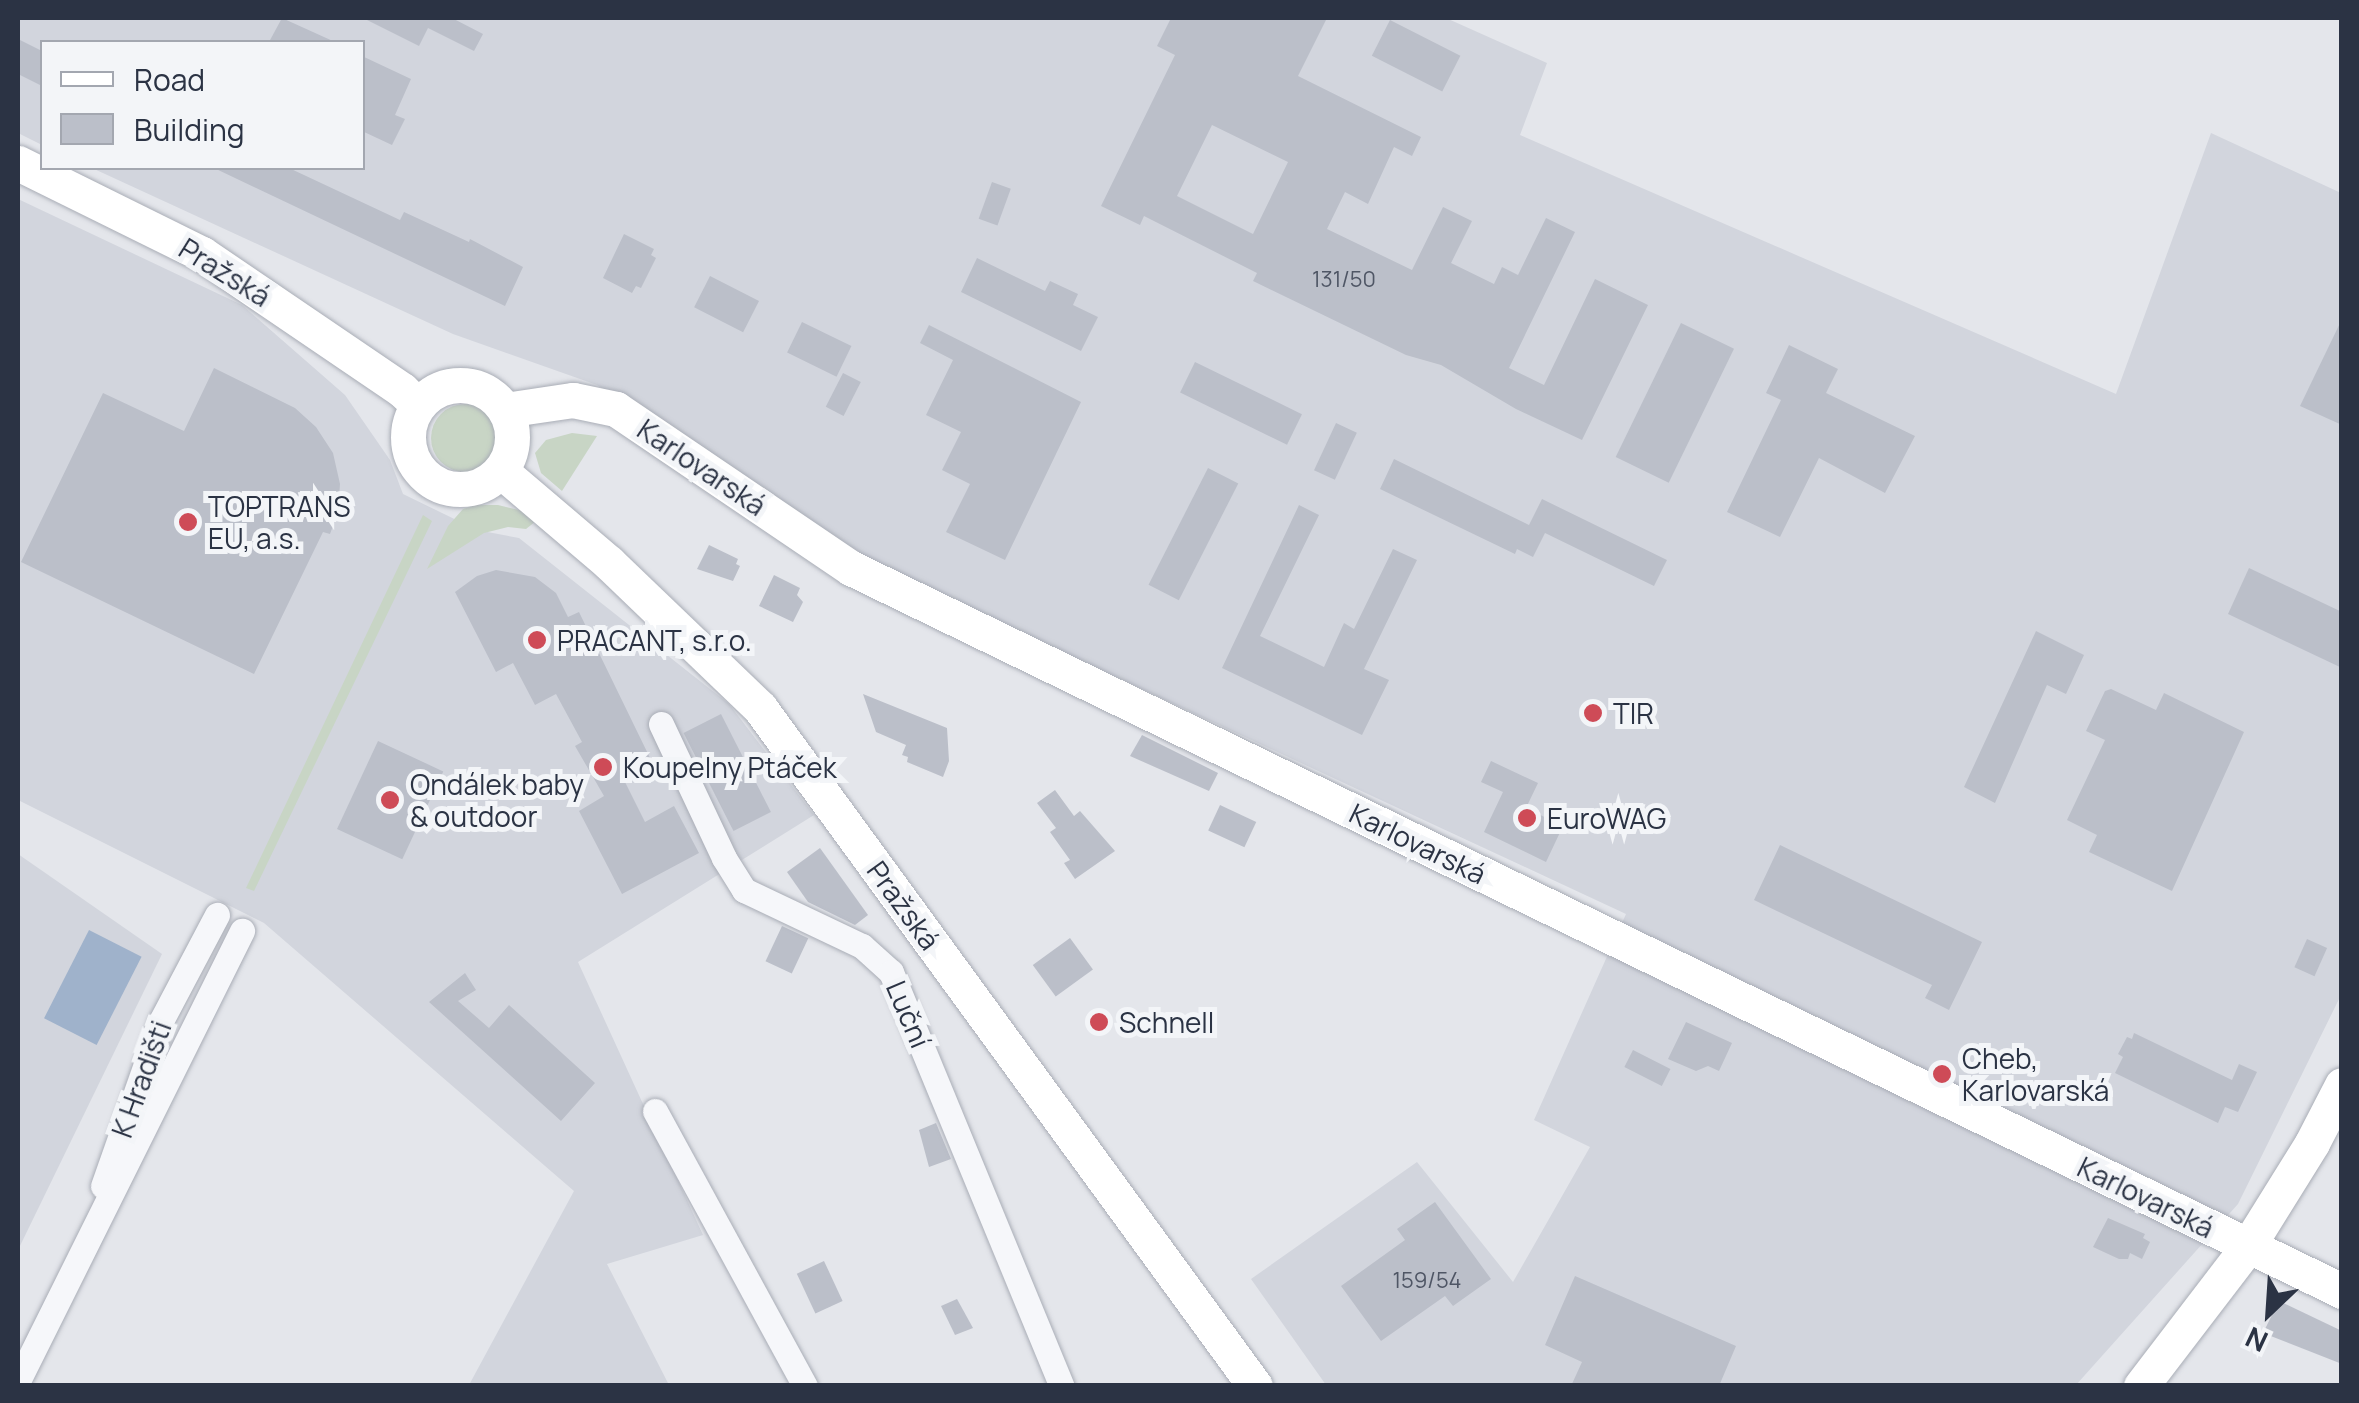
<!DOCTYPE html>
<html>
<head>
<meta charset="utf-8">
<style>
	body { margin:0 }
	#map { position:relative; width:2359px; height:1403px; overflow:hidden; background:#e4e6eb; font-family:Manrope,sans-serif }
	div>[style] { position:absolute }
	.built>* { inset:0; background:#d2d5dd }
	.green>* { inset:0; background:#c8d5c5 }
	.round { border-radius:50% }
	.water>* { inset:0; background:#9fb2cb; transform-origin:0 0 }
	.building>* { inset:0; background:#bbbfc9; transform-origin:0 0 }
	.roads { filter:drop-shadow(0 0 2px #a9adb6) drop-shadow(0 0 2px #a9adb6) }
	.street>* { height:25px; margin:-12.5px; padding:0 12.5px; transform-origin:12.5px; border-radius:12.5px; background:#f6f7fa }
	.secondary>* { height:35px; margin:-17.5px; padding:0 17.5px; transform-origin:17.5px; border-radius:17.5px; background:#fff }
	.secondary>.ring { margin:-17.5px; padding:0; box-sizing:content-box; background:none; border:35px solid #fff; border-radius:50% }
	.dots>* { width:28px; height:28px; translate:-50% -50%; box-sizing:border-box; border:5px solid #f3f5f8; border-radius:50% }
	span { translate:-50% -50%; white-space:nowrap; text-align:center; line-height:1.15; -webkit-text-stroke:10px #f3f5f8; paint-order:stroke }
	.number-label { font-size:22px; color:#4f5665 }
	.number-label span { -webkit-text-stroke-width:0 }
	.street-label { font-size:28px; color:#2b3344 }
	.poi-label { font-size:28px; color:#2b3344 }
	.left { translate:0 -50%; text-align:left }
	.frame { position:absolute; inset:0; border:20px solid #2b3344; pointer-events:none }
	.legend { position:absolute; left:40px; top:40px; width:325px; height:130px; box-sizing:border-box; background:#f3f5f8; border:2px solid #a3a7b0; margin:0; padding:12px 18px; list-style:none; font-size:30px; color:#2b3344 }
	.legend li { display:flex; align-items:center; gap:20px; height:50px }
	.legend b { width:50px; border:2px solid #a3a7b0 }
	.north { position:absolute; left:2219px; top:1263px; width:100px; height:100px; -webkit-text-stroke:8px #f3f5f8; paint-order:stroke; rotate:205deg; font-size:28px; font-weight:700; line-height:40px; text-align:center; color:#2b3344 }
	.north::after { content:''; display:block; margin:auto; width:35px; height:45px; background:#2b3344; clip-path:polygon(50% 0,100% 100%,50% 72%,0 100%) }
</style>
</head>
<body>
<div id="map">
	<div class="built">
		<i style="clip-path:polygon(18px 18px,1446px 18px,1547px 63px,1520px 135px,2116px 394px,2211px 133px,2341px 193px,2341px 995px,2238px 1204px,2076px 1385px,1326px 1385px,1251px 1279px,1417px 1162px,1513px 1282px,1590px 1147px,1534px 1120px,1626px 914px,864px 560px,597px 385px,453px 334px,92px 168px,362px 168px,362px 42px,42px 42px,42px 145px,18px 133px)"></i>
		<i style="clip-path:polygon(18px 199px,242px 305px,345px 395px,390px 460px,403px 494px,477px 530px,519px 538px,729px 704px,814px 815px,578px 962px,703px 1235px,607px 1264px,669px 1385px,469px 1385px,574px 1191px,264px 923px,18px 800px)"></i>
		<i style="clip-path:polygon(18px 854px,162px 954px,18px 1250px)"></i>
	</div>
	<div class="green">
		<i class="round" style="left:431px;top:404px;width:68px;height:68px"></i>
		<i style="clip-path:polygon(572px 433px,597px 436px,562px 491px,541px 473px,535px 453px,546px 440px)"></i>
		<i style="clip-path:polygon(475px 505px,498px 505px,523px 511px,536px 521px,526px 529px,508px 527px,484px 533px,427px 569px,448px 526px,463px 509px)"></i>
		<i style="clip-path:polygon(423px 515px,432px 521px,254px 891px,246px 888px)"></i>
	</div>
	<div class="water">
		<i style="left:89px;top:930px;width:59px;height:99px;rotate:27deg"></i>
	</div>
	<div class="building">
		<i style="clip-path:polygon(282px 18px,335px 42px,269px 42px)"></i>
		<i style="clip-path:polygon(363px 18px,452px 18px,483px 34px,474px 51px,428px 28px,419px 46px)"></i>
		<i style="clip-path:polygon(evenodd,1171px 18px,1327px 18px,1298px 76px,1421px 137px,1412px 156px,1394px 147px,1368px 204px,1345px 192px,1327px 229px,1412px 270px,1443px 207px,1472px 221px,1451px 263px,1494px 284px,1502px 267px,1518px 275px,1546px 218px,1575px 232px,1509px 368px,1544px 385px,1595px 279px,1648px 305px,1582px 440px,1516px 409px,1441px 365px,1406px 355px,1253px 281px,1257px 273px,1144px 216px,1140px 225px,1101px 206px,1175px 55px,1157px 46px,1171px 18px,1212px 125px,1288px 162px,1253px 234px,1177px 196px,1212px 125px)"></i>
		<i style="left:1390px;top:20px;width:79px;height:40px;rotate:27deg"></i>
		<i style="clip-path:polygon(18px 39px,42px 51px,42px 86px,18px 74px)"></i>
		<i style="clip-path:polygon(362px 56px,411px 79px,395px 115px,405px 119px,392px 145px,362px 131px)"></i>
		<i style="clip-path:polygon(214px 168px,289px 168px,400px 220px,404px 212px,469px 242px,470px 239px,523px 267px,505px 306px)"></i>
		<i style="left:992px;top:182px;width:20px;height:39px;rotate:20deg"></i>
		<i style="clip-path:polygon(624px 234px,654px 249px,651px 255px,656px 258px,641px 288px,636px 286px,632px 293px,603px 278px)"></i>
		<i style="clip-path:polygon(977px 258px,1045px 291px,1050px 281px,1078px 294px,1073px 305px,1098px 317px,1081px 351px,961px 292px)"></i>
		<i style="left:710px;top:276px;width:55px;height:35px;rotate:27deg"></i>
		<i style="clip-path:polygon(2342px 319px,2342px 425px,2300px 406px)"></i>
		<i style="left:802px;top:322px;width:55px;height:34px;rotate:26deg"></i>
		<i style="left:1681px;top:323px;width:59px;height:149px;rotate:26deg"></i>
		<i style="clip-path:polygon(929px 325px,1081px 402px,1005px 560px,946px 532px,970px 484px,942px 470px,961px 432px,926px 415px,953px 360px,920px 343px)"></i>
		<i style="clip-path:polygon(1789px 345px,1838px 369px,1826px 393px,1915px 436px,1885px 493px,1819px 458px,1780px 537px,1727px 512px,1781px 400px,1766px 393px)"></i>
		<i style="left:1195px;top:362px;width:119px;height:34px;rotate:26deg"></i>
		<i style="clip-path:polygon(214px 368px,295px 408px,316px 427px,333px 453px,340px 484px,338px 512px,330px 534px,323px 532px,254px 674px,21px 562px,103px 393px,184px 431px)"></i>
		<i style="left:843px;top:373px;width:20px;height:38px;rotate:27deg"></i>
		<i style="left:1336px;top:423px;width:23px;height:52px;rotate:25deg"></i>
		<i style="clip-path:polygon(1394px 459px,1529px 525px,1542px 499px,1667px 560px,1654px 586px,1545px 533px,1533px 557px,1517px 549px,1515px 554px,1380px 489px)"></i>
		<i style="left:1208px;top:468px;width:34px;height:131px;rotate:27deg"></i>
		<i style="clip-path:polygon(1299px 505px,1319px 515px,1260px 636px,1324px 667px,1344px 623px,1354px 629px,1393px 549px,1417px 560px,1364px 669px,1389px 680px,1362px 735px,1222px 668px)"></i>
		<i style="clip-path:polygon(709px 545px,738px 559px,736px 564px,740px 566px,733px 581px,697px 569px)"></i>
		<i style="clip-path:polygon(2249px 568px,2342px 612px,2342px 668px,2228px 614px)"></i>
		<i style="clip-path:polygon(496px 570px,535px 577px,556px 593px,568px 617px,579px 612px,651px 760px,622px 776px,645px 822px,674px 806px,699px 853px,622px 894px,579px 811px,604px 796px,575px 746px,582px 742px,556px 694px,535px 705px,513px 663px,496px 672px,455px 592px,477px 576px)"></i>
		<i style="clip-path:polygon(774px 575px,800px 588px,797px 595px,803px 602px,793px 622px,759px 606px)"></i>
		<i style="clip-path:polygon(2036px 631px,2084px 655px,2066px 694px,2047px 685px,1995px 803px,1964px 787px)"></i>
		<i style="clip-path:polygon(2111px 689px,2156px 710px,2164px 693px,2244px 732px,2172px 891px,2089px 852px,2097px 835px,2067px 820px,2105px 740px,2086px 731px,2105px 691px)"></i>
		<i style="clip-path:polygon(863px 694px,947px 728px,949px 761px,943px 777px,907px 762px,908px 757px,902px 755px,906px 745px,876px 732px)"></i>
		<i style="left:721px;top:714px;width:110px;height:42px;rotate:63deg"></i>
		<i style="clip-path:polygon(1142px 735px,1218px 773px,1209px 791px,1130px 756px)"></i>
		<i style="left:378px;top:741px;width:72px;height:97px;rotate:25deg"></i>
		<i style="clip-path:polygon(1491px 761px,1538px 783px,1526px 808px,1563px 826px,1546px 862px,1484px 832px,1503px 792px,1481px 782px)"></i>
		<i style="clip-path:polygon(1055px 790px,1074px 816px,1080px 811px,1115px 851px,1075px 879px,1064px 863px,1070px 860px,1050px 832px,1056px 828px,1037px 803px)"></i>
		<i style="left:1220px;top:805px;width:40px;height:28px;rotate:25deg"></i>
		<i style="clip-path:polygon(1780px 845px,1982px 942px,1949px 1010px,1925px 998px,1932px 985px,1754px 900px)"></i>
		<i style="clip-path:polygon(820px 848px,868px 915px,855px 925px,808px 902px,787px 872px)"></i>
		<i style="left:782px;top:926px;width:29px;height:39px;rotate:25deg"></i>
		<i style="left:1070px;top:938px;width:39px;height:46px;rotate:54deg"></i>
		<i style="left:2307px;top:939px;width:22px;height:31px;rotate:24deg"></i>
		<i style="clip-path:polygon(465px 973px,476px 990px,458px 1001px,489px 1028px,509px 1005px,595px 1083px,561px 1121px,429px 1002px)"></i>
		<i style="clip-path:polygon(1686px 1022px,1732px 1043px,1719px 1071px,1708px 1066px,1696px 1071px,1668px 1059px)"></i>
		<i style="clip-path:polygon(2134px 1033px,2232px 1080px,2239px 1064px,2257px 1072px,2238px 1112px,2225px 1107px,2218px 1123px,2115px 1073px,2123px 1057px,2118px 1054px,2127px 1037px,2132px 1039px)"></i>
		<i style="left:1633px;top:1050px;width:42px;height:19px;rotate:27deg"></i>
		<i style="clip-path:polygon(936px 1123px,951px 1159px,929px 1167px,919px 1130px)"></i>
		<i style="clip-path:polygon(1435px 1202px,1491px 1279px,1453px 1306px,1445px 1296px,1381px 1341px,1341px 1286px,1405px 1240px,1397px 1229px)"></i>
		<i style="clip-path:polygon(2108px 1218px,2145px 1234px,2143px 1238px,2150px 1242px,2142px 1259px,2130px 1253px,2128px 1259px,2119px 1259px,2093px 1247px)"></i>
		<i style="left:824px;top:1261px;width:44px;height:30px;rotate:65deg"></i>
		<i style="clip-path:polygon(1575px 1276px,1736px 1346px,1719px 1386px,1571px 1386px,1582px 1362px,1545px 1345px)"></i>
		<i style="clip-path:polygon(957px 1299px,973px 1328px,955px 1335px,941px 1306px)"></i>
		<i style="clip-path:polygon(2279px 1301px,2342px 1331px,2342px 1364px,2263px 1333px)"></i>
	</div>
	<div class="roads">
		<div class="street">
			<i style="left:661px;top:724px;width:148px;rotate:64.8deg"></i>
			<i style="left:724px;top:858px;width:38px;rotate:58deg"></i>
			<i style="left:744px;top:890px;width:131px;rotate:25.4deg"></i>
			<i style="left:862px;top:946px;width:39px;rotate:42deg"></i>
			<i style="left:891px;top:972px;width:448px;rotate:67.6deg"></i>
			<i style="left:655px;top:1111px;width:313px;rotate:61.4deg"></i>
			<i style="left:103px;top:1186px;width:175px;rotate:-70.6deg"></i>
			<i style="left:161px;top:1021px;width:120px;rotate:-62.2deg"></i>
			<i style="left:18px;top:1381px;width:503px;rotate:-63.54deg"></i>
		</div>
		<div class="secondary">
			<i style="left:18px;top:163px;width:205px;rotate:26.3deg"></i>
			<i style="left:202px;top:254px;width:242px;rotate:34.2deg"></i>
			<i style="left:402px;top:390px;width:22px;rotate:43deg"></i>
			<i class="ring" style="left:408px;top:385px;width:69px;height:69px"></i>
			<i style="left:505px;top:410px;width:69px;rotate:-8.4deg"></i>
			<i style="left:573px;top:400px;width:44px;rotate:11.8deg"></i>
			<i style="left:616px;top:409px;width:284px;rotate:34.1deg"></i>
			<i style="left:851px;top:568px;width:1657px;rotate:25.87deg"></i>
			<i style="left:501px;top:471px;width:142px;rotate:40.4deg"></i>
			<i style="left:609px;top:563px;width:209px;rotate:43.8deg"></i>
			<i style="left:760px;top:708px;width:839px;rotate:53.87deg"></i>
			<i style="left:2141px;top:1386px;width:176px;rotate:-52.6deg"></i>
			<i style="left:2248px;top:1246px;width:121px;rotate:-58.1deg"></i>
			<i style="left:2312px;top:1143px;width:65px;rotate:-62.7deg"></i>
		</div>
	</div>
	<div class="dots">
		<i style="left:188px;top:522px;background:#ce4b57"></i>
		<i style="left:537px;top:640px;background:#ce4b57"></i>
		<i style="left:1593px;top:713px;background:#ce4b57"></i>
		<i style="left:603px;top:767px;background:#ce4b57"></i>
		<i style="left:390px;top:800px;background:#ce4b57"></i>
		<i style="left:1527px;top:818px;background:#ce4b57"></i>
		<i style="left:1099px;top:1022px;background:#ce4b57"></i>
		<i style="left:1942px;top:1074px;background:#ce4b57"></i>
	</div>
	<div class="number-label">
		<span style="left:1344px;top:280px">131/50</span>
		<span style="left:1427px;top:1281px">159/54</span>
	</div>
	<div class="street-label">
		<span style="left:225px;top:272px;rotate:32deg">Pražská</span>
		<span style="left:702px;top:467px;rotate:34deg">Karlovarská</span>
		<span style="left:1418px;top:843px;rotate:26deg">Karlovarská</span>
		<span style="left:904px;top:905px;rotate:54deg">Pražská</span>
		<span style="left:909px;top:1014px;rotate:67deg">Luční</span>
		<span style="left:141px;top:1079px;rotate:-70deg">K Hradišti</span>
		<span style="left:2146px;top:1197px;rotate:26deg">Karlovarská</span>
	</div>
	<div class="poi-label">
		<span class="left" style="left:208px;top:522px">TOPTRANS<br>EU, a.s.</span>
		<span class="left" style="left:557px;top:640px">PRACANT, s.r.o.</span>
		<span class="left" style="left:1613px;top:713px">TIR</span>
		<span class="left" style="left:623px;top:767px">Koupelny Ptáček</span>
		<span class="left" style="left:410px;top:800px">Ondálek baby<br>&amp; outdoor</span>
		<span class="left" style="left:1547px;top:818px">EuroWAG</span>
		<span class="left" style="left:1119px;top:1022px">Schnell</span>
		<span class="left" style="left:1962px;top:1074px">Cheb,<br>Karlovarská</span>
	</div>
	<div class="frame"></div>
	<ul class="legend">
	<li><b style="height:12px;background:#fff"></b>Road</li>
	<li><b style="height:28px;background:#bbbfc9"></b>Building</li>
	</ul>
	<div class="north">N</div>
</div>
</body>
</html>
